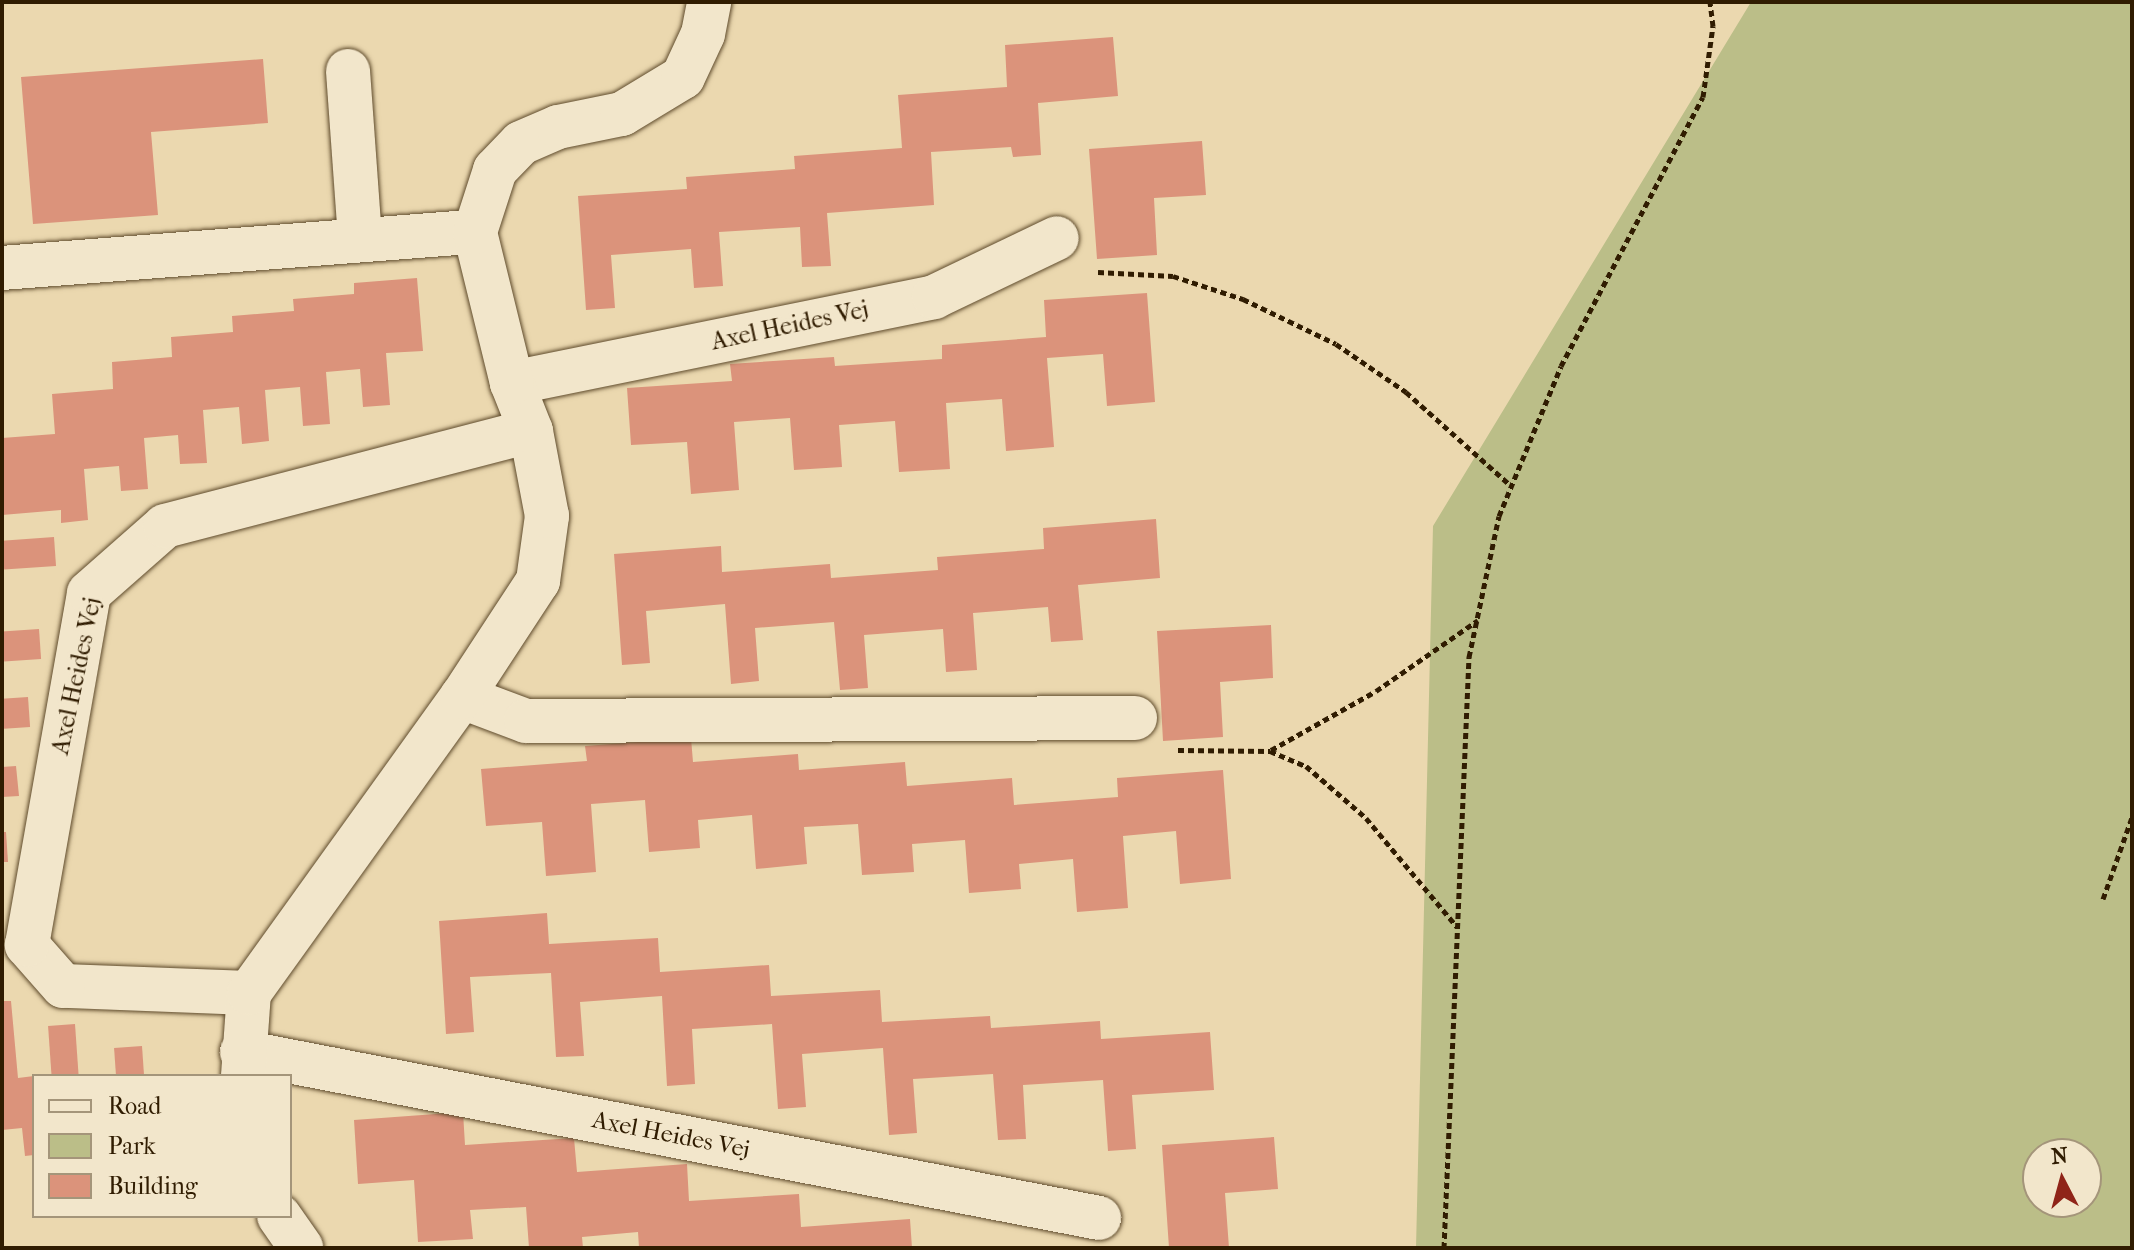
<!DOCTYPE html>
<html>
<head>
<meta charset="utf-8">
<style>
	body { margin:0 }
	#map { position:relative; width:2134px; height:1250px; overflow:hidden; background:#ebd8af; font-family:"IM FELL French Canon",serif }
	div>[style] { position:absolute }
	.green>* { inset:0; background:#bbbe88 }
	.building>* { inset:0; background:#db937b; transform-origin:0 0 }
	.path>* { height:5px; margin-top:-2.5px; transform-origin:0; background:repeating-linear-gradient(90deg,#301c01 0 6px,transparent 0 10px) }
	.roads { filter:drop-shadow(0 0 2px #5f4b2c) drop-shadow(0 0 2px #5f4b2c) }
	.minor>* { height:44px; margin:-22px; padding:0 22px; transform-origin:22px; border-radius:22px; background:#f2e6cb }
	span { translate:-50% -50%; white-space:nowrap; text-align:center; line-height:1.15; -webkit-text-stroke:6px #f2e6cb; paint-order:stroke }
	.street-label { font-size:24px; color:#301c01 }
	.frame { position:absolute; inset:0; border:4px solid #301c01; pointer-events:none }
	.legend { position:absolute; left:32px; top:1074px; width:260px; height:144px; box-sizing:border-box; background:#f2e6cb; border:2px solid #a4957a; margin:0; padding:10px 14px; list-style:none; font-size:24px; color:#301c01 }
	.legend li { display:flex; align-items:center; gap:16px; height:40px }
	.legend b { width:40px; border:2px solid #a4957a }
	.north { position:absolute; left:2022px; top:1138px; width:80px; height:80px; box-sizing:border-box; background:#f2e6cb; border:2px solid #a4957a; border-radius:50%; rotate:354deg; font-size:22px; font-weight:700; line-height:32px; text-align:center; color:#301c01 }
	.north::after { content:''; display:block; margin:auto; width:28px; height:36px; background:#8f2418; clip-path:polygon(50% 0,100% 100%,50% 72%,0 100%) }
</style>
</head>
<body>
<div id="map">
	<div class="green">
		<i style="clip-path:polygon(evenodd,1751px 2px,2132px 2px,2132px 1248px,1416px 1248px,1433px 526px,1751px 2px,2038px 1154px,2086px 1154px,2086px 1202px,2038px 1202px,2038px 1154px)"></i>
	</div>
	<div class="building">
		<i style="clip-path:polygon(1113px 37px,1118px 96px,1038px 103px,1041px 155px,1013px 157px,1011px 147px,931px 152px,934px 205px,827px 213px,831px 266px,802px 267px,800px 227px,719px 232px,723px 286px,694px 288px,691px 249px,611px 255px,615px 308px,586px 310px,578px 196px,687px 189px,686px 177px,795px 169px,794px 156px,902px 148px,898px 95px,1007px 87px,1005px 45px)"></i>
		<i style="clip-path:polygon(263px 59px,268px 123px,151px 132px,158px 215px,33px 224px,21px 77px)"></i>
		<i style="clip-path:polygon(1202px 141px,1206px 195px,1154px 198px,1157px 255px,1097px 259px,1089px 149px)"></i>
		<i style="clip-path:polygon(417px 278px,423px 351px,386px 353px,390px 405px,363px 407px,360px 369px,326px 372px,330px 424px,303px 426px,300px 387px,265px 390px,269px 441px,242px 444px,239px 407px,203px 410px,207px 463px,180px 464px,178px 435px,144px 438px,148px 489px,121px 491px,119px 466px,84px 469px,88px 520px,61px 523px,61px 510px,2px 515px,2px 438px,55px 434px,52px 394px,113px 389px,112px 362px,172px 357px,171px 337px,233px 332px,232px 316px,294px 311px,293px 299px,354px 294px,354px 283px)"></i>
		<i style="clip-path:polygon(1147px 293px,1155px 402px,1107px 406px,1103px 354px,1047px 358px,1054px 447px,1006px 451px,1002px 399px,946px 403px,950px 469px,899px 472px,895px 421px,839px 425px,842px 467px,794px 470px,790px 418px,734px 422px,739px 490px,691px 494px,687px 442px,631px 445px,627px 388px,732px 381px,730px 364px,834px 357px,835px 366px,942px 359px,942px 345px,1046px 337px,1044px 300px)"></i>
		<i style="clip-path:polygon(1156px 519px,1160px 578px,1078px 585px,1083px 640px,1051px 642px,1048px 607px,973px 613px,977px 670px,946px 672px,943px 629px,864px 635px,868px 688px,840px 690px,834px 622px,755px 628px,759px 681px,731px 684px,725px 604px,646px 611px,650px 663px,622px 665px,614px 554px,721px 546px,722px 572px,830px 564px,831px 578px,938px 570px,937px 557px,1044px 549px,1043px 528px)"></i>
		<i style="left:54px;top:537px;width:29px;height:52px;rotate:86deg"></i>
		<i style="clip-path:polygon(1271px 625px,1273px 678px,1220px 682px,1223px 737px,1163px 741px,1157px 631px)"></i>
		<i style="left:39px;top:629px;width:30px;height:37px;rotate:86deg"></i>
		<i style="left:28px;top:697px;width:30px;height:26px;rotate:86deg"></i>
		<i style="clip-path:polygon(691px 738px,693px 762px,798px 754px,799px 770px,905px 762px,907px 786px,1012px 778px,1014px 805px,1118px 797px,1117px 778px,1223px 770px,1231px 879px,1180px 884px,1176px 831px,1123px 836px,1128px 908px,1077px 912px,1073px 859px,1019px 864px,1021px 889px,969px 893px,965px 840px,912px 844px,914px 872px,862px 875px,858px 824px,804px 827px,807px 864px,756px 869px,752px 815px,698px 820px,700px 848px,649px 852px,645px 800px,591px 804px,596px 872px,546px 876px,542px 822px,486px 826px,481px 769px,587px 761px,585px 746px)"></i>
		<i style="clip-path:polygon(16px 766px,19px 796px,2px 797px,2px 767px)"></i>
		<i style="clip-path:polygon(2px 832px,6px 832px,8px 862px,2px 862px)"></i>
		<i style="clip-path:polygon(547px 913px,549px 944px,658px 938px,660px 972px,769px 965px,771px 996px,880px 990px,882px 1022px,990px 1016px,991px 1028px,1100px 1021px,1101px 1039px,1210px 1032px,1214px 1090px,1132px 1095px,1136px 1149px,1108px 1151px,1103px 1080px,1023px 1085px,1026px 1139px,998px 1140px,993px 1074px,913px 1079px,917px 1133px,889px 1135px,883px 1048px,802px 1054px,806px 1107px,778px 1109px,772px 1024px,692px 1029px,695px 1084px,667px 1086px,662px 996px,580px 1002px,584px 1056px,556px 1057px,551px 973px,470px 977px,474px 1032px,446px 1034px,439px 921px)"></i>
		<i style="clip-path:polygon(2px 1001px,11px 1001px,18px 1078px,34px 1076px,34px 1155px,25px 1156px,22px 1128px,2px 1130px)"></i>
		<i style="left:75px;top:1024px;width:52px;height:27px;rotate:86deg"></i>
		<i style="left:142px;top:1046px;width:30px;height:28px;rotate:86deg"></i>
		<i style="clip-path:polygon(463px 1112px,465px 1145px,574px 1138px,577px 1172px,687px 1164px,689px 1201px,799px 1194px,801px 1227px,910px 1219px,912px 1248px,639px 1248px,638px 1232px,582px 1237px,583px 1248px,529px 1248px,526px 1207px,470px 1210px,473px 1239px,418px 1242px,414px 1180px,358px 1184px,354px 1120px)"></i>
		<i style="clip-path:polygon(1274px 1137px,1278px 1189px,1225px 1193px,1229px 1248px,1169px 1248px,1162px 1145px)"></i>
	</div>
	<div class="path">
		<i style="left:1098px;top:272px;width:75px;rotate:3.1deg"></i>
		<i style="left:1173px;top:276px;width:74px;rotate:18.2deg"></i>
		<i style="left:1243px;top:299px;width:103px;rotate:25.8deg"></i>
		<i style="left:1336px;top:344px;width:85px;rotate:34.4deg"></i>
		<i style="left:1406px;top:392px;width:141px;rotate:41.8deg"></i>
		<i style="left:1178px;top:750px;width:92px;rotate:0.6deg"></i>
		<i style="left:1270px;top:751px;width:39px;rotate:23deg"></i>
		<i style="left:1306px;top:766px;width:79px;rotate:40.9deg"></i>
		<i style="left:1366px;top:818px;width:142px;rotate:50.1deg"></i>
		<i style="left:1271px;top:750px;width:120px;rotate:-29.3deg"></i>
		<i style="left:1376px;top:691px;width:124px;rotate:-34.8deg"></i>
		<i style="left:2103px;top:899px;width:87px;rotate:-70.5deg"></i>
		<i style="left:1444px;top:1248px;width:592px;rotate:-87.58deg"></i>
		<i style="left:1469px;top:657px;width:144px;rotate:-78deg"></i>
		<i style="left:1499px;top:516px;width:162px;rotate:-67.5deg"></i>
		<i style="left:1561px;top:366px;width:304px;rotate:-62.2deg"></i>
		<i style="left:1703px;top:97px;width:72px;rotate:-82deg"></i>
		<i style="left:1713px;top:26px;width:24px;rotate:-97deg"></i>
	</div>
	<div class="roads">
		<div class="minor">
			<i style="left:348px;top:71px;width:169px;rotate:85.9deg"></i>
			<i style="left:2px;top:268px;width:474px;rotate:-4.4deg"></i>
			<i style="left:512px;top:383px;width:431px;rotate:-11.5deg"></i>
			<i style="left:934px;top:297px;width:136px;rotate:-25.6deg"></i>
			<i style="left:462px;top:697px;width:68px;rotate:20.6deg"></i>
			<i style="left:526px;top:721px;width:609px;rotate:-0.28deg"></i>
			<i style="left:249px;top:993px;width:186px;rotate:-177.8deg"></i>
			<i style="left:63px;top:986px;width:55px;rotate:-131.3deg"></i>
			<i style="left:27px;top:945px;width:357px;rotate:-80deg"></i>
			<i style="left:89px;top:593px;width:101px;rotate:-41.4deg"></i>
			<i style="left:165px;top:526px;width:378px;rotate:-14.6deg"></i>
			<i style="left:242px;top:1052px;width:873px;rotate:10.96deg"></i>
			<i style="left:243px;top:1076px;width:83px;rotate:-85.9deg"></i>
			<i style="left:249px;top:993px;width:365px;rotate:-54.3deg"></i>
			<i style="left:462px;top:697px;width:139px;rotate:-56.8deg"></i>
			<i style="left:538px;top:581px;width:66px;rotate:-82.1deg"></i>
			<i style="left:547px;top:516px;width:86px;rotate:-100.7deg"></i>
			<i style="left:531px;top:431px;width:52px;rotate:-111.6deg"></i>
			<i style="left:512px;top:383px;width:155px;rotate:-103.8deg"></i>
			<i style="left:475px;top:232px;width:65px;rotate:-72.1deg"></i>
			<i style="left:495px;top:170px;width:37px;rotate:-46deg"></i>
			<i style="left:521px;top:143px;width:40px;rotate:-23.4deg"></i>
			<i style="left:558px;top:127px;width:65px;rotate:-11.5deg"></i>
			<i style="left:622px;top:114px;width:71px;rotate:-31.2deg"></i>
			<i style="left:683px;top:77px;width:47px;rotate:-65.1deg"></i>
			<i style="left:703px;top:34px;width:33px;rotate:-79deg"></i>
			<i style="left:279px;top:1216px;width:39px;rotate:55deg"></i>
		</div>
	</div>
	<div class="street-label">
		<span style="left:790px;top:326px;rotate:-12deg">Axel Heides Vej</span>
		<span style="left:77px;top:676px;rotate:-78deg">Axel Heides Vej</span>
		<span style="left:671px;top:1135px;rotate:11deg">Axel Heides Vej</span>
	</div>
	<div class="frame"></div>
	<ul class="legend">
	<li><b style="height:10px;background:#f2e6cb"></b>Road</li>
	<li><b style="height:22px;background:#bbbe88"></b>Park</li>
	<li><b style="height:22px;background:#db937b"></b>Building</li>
	</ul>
	<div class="north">N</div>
</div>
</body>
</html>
